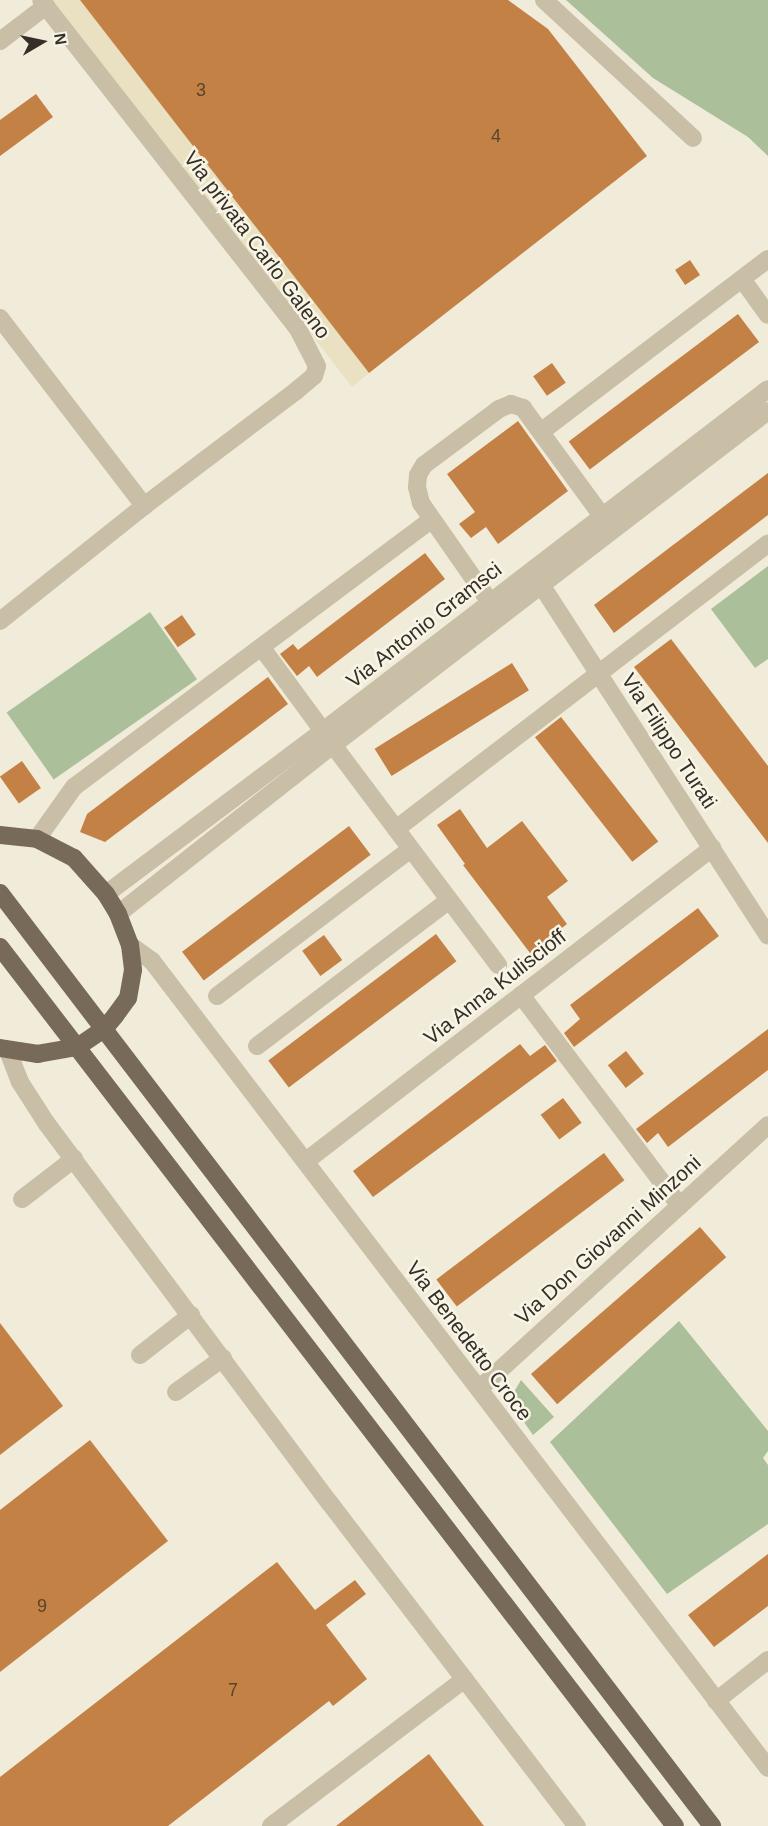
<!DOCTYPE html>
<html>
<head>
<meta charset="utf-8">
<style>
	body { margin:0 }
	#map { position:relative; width:768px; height:1826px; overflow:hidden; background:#f1ecda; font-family:Arial,sans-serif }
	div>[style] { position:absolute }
	.green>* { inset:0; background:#abc09a; transform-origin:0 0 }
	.plaza>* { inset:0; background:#e9e1c1 }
	.building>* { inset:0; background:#c48145; transform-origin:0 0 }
	.minor>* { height:18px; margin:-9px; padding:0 9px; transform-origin:9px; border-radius:9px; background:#c9bea6 }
	.major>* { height:18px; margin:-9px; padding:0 9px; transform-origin:9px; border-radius:9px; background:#776a58 }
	span { translate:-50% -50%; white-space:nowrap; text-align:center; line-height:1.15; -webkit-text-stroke:5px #f9f5e6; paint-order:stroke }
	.number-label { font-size:18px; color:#59442e }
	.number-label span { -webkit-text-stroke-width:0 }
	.street-label { font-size:21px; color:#352f27 }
	.north { position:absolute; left:12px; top:12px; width:60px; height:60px; -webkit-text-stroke:4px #f9f5e6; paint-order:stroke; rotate:81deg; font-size:16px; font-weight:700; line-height:24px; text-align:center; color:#352f27 }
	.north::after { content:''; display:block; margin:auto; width:21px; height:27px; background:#352f27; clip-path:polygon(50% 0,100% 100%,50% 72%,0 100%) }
</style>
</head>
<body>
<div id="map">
	<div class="green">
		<i style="clip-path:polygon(566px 0,768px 0,768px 156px,748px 137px,653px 78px)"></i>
		<i style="clip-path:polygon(768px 566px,768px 659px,755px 668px,711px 609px)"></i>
		<i style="left:150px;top:612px;width:82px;height:175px;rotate:55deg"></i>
		<i style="clip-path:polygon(679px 1321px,768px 1431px,768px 1451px,763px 1458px,768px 1465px,768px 1524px,667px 1594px,550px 1442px)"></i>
		<i style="clip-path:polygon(521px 1380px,554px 1417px,533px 1435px,517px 1412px,514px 1392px)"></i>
	</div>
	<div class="plaza">
		<i style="clip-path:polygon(52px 0,80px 0,281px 258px,369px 373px,352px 387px)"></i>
	</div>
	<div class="building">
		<i style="clip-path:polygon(80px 0,508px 0,548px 29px,647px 156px,369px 373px)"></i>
		<i style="clip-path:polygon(36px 94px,53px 117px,0 156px,0 120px)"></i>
		<i style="left:690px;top:260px;width:18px;height:18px;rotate:56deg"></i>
		<i style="left:738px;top:314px;width:35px;height:212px;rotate:53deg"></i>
		<i style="left:552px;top:363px;width:24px;height:23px;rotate:55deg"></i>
		<i style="clip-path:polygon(518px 421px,568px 491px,498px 544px,486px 527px,471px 538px,459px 524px,475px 512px,447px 474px)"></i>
		<i style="clip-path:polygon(768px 473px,768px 515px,614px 633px,594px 605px)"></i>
		<i style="clip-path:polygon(425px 553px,445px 579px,317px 677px,309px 666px,297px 676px,280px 654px,293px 644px,298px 650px)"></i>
		<i style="left:182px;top:615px;width:24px;height:22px;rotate:55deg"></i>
		<i style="clip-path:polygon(671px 639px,768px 766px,768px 843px,634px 667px)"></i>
		<i style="left:512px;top:663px;width:32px;height:162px;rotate:58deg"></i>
		<i style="clip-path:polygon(268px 677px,288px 704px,105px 842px,80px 832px,87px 814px)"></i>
		<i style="left:561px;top:717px;width:158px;height:33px;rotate:52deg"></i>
		<i style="left:22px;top:761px;width:33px;height:27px;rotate:55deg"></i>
		<i style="clip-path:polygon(460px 809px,487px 848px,522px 821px,568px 881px,547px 897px,567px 924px,530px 953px,463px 865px,465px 864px,437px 825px)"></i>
		<i style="left:349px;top:826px;width:36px;height:209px;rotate:53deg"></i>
		<i style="clip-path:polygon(698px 908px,719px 936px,574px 1047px,564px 1033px,580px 1019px,570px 1005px)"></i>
		<i style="left:436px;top:934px;width:34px;height:210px;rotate:53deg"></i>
		<i style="left:324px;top:935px;width:31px;height:27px;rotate:54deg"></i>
		<i style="clip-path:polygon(768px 1029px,768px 1070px,668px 1147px,658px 1133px,647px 1143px,636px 1129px)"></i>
		<i style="clip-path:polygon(520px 1044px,530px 1056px,545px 1045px,557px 1061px,373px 1197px,353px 1171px)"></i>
		<i style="left:626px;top:1051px;width:29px;height:23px;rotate:52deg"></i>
		<i style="left:563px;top:1098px;width:31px;height:28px;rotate:53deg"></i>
		<i style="left:604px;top:1153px;width:34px;height:210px;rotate:53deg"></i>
		<i style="left:700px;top:1227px;width:40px;height:224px;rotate:49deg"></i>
		<i style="clip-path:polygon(0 1323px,63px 1406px,0 1455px)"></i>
		<i style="clip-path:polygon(90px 1440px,168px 1541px,0 1672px,0 1510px)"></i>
		<i style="clip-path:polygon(768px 1554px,768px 1606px,714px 1647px,688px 1615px)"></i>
		<i style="clip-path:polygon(277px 1562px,315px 1610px,355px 1580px,366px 1594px,326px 1625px,367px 1679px,333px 1706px,329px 1701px,168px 1826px,0 1826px,0 1777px)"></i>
		<i style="clip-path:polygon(429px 1754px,484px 1826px,336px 1826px)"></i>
	</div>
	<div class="minor">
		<i style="left:544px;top:0;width:203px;rotate:42.8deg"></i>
		<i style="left:0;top:41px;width:58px;rotate:-37.3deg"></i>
		<i style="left:742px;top:279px;width:44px;rotate:54.2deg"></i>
		<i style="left:0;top:318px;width:237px;rotate:52.5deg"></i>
		<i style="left:542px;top:431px;width:284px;rotate:-37.3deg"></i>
		<i style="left:536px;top:577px;width:427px;rotate:57.1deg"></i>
		<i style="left:490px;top:602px;width:121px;rotate:-124.9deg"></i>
		<i style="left:421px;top:503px;width:16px;rotate:-104deg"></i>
		<i style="left:417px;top:487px;width:12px;rotate:-85deg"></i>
		<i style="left:418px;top:475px;width:12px;rotate:-59deg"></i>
		<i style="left:424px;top:465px;width:94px;rotate:-36.7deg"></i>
		<i style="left:499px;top:409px;width:13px;rotate:-23deg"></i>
		<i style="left:511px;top:404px;width:13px;rotate:18deg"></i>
		<i style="left:523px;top:408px;width:134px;rotate:53.8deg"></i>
		<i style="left:0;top:621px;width:184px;rotate:-38.6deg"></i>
		<i style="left:144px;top:506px;width:191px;rotate:-37.1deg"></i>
		<i style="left:296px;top:391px;width:23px;rotate:-40deg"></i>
		<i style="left:314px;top:376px;width:10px;rotate:-73deg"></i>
		<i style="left:317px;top:366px;width:42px;rotate:-117.2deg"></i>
		<i style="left:298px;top:329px;width:417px;rotate:-128deg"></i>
		<i style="left:262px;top:648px;width:103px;rotate:53.7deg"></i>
		<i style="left:333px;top:745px;width:275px;rotate:53.1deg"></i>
		<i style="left:396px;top:829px;width:469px;rotate:-37.5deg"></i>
		<i style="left:37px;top:839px;width:64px;rotate:-54.6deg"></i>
		<i style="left:74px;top:787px;width:446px;rotate:-36.8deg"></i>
		<i style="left:106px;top:894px;width:271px;rotate:-36.9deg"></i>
		<i style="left:323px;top:731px;width:561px;rotate:-37.54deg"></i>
		<i style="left:118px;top:914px;width:273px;rotate:-38.2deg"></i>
		<i style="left:333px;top:745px;width:548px;rotate:-37.52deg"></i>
		<i style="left:130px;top:945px;width:27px;rotate:36deg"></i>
		<i style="left:152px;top:961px;width:1015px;rotate:52.64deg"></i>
		<i style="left:521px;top:995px;width:264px;rotate:53deg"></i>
		<i style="left:217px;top:996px;width:243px;rotate:-37.2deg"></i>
		<i style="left:257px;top:1046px;width:241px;rotate:-37.2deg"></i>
		<i style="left:8px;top:1051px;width:33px;rotate:69deg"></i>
		<i style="left:20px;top:1082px;width:50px;rotate:57.3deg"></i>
		<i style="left:47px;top:1124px;width:472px;rotate:53.3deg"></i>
		<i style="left:329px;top:1502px;width:408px;rotate:52.6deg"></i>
		<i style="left:306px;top:1161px;width:513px;rotate:-37.63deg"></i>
		<i style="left:22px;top:1199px;width:66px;rotate:-37.6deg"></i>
		<i style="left:140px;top:1355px;width:65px;rotate:-38.1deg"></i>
		<i style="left:479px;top:1389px;width:391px;rotate:-42.4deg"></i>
		<i style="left:176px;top:1392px;width:58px;rotate:-35.9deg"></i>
		<i style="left:716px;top:1701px;width:66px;rotate:-38.3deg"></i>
		<i style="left:271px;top:1826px;width:243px;rotate:-37.2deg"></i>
	</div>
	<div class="major">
		<i style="left:0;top:835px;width:37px;rotate:6deg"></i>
		<i style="left:37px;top:839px;width:42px;rotate:27.2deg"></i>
		<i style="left:74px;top:858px;width:48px;rotate:48.4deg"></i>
		<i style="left:106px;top:894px;width:23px;rotate:59deg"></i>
		<i style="left:118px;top:914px;width:33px;rotate:69deg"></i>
		<i style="left:130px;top:945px;width:25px;rotate:83deg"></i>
		<i style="left:133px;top:970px;width:28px;rotate:100deg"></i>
		<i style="left:128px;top:998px;width:22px;rotate:126deg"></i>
		<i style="left:115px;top:1016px;width:17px;rotate:130deg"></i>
		<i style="left:104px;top:1029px;width:32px;rotate:146deg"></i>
		<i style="left:77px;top:1047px;width:40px;rotate:170deg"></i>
		<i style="left:38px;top:1054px;width:38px;rotate:-171deg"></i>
		<i style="left:0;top:893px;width:1174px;rotate:52.65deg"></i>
		<i style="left:0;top:947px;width:1108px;rotate:52.48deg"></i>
	</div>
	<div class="number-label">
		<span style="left:201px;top:90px">3</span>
		<span style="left:496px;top:136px">4</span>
		<span style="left:42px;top:1606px">9</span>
		<span style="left:233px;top:1690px">7</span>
	</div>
	<div class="street-label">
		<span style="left:257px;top:245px;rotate:53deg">Via privata Carlo Galeno</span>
		<span style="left:424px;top:625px;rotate:-38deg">Via Antonio Gramsci</span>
		<span style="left:669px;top:741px;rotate:57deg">Via Filippo Turati</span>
		<span style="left:495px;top:987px;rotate:-38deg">Via Anna Kuliscioff</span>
		<span style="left:608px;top:1240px;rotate:-42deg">Via Don Giovanni Minzoni</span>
		<span style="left:469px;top:1341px;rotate:53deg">Via Benedetto Croce</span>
	</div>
	<div class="north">N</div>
</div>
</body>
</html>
